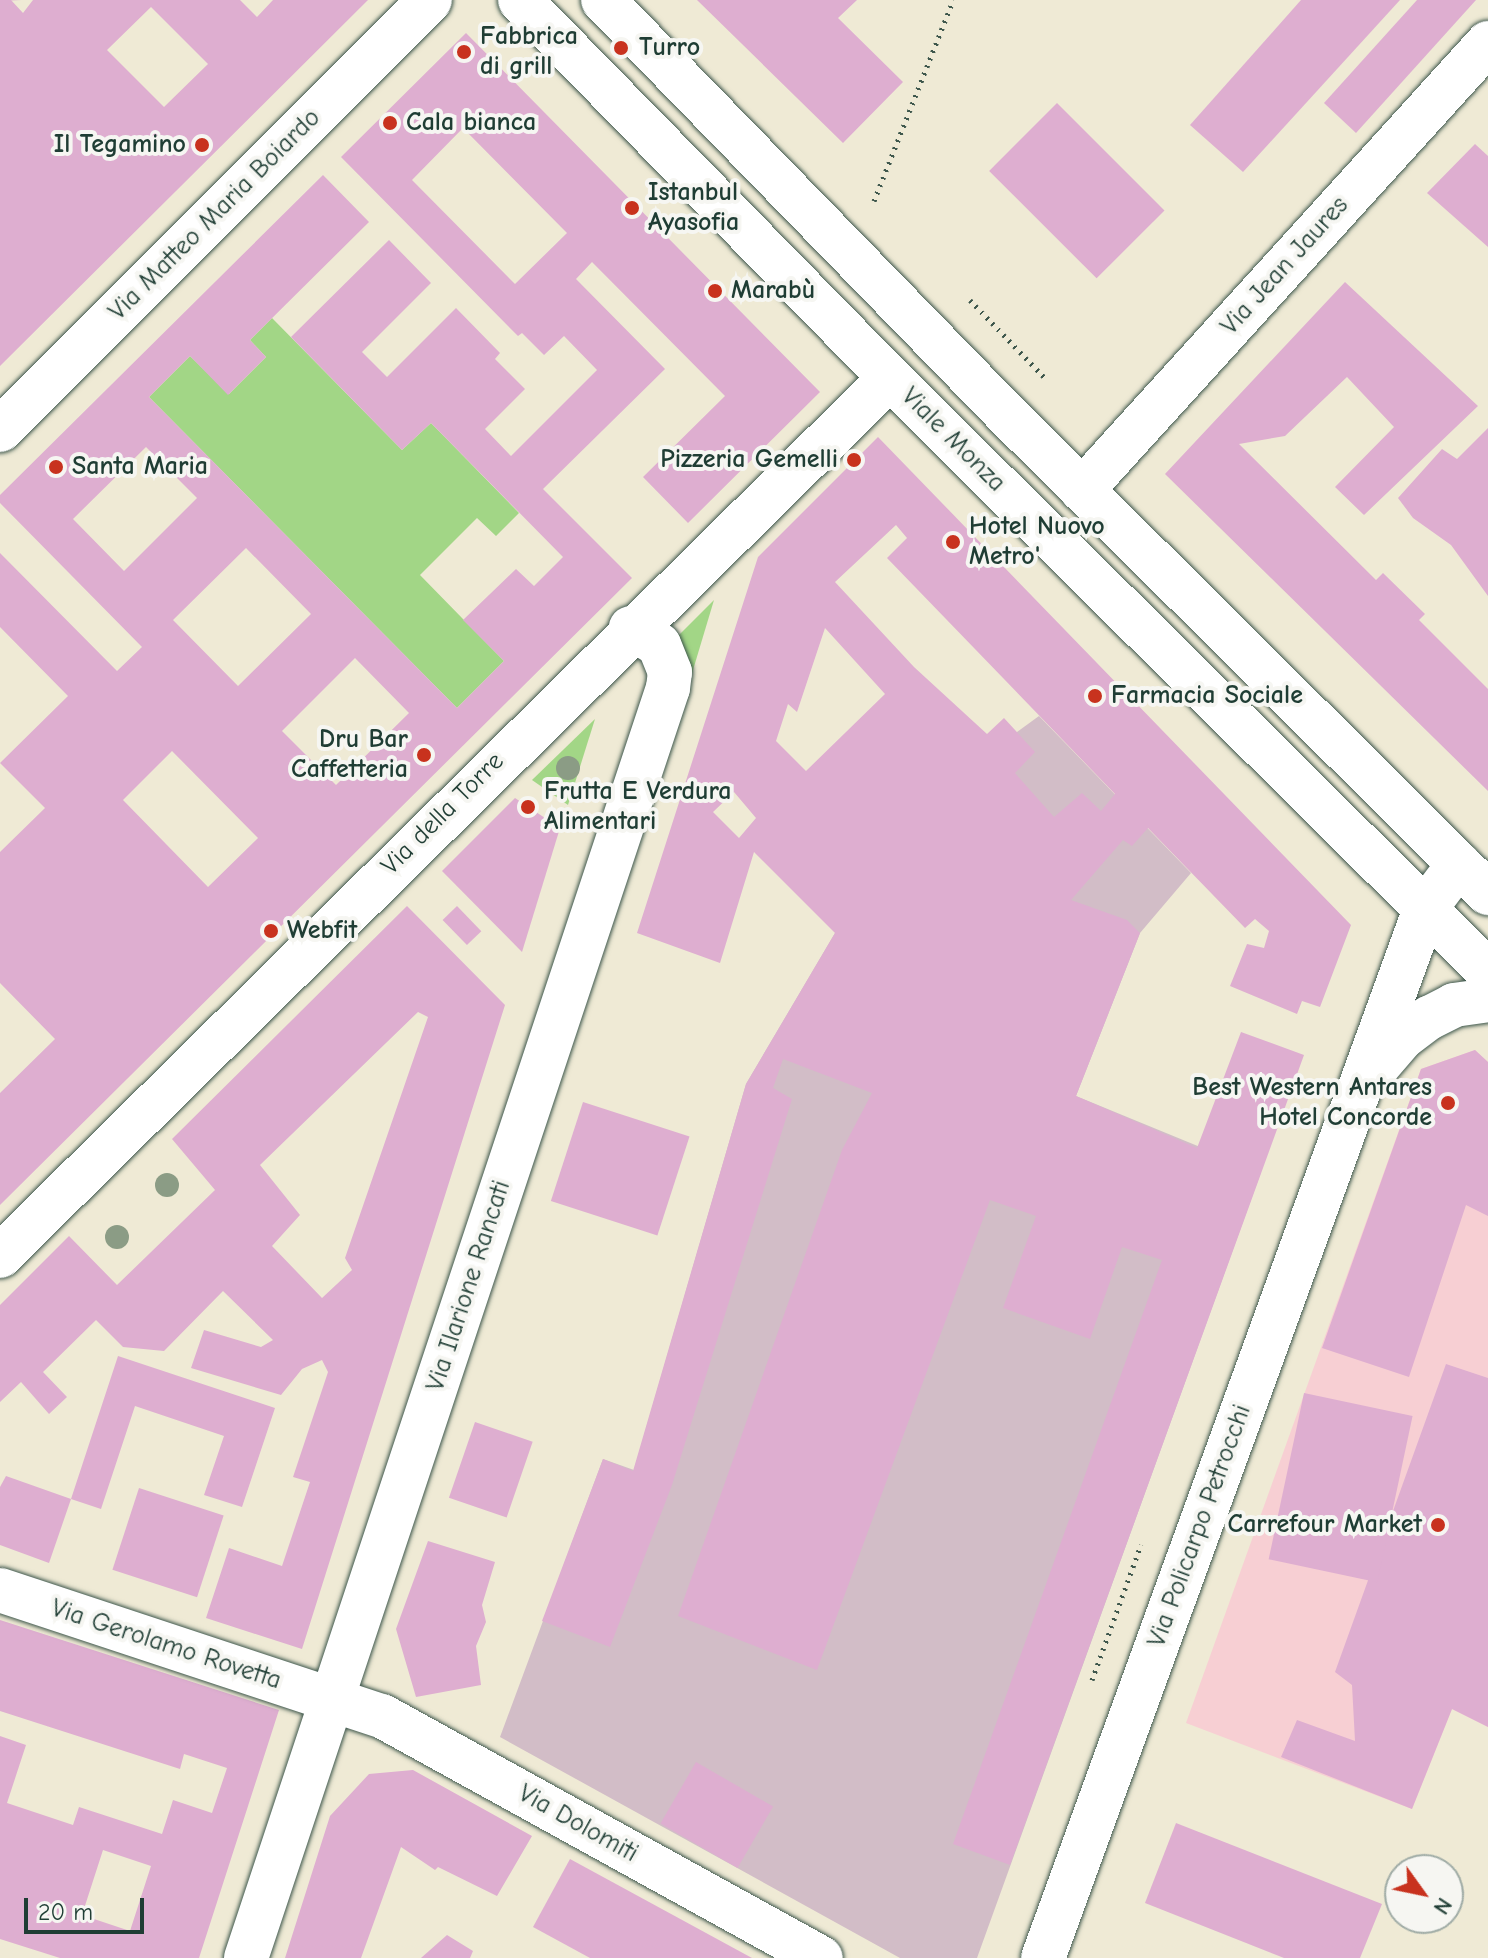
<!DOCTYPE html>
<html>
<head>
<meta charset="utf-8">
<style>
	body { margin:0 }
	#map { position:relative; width:1488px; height:1958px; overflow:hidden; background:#efead5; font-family:"Comic Neue",sans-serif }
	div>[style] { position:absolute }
	.built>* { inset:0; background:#f7cfd3 }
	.industrial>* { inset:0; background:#d2bdc7 }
	.green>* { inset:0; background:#a2d686 }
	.building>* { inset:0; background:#deaed0; transform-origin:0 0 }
	.path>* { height:5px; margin-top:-2.5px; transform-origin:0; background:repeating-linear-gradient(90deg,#3e574c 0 2px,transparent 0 8px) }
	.roads { filter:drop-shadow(0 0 2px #3e574c) drop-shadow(0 0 2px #3e574c) }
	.minor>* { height:44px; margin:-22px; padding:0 22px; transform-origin:22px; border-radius:22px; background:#fff }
	.major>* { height:44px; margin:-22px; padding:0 22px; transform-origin:22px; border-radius:22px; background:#fff }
	.trees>* { width:24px; height:24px; margin:-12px; border-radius:50%; background:#8b9c85 }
	.dots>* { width:22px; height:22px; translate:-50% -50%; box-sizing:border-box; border:4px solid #f6f6f2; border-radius:50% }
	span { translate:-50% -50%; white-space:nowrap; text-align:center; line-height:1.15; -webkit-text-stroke:8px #f6f6f2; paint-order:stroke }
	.poi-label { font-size:26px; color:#1f3d34; font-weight:700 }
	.left { translate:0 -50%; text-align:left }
	.right { translate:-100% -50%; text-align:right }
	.street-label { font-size:26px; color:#1f3d34 }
	.north { position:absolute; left:1384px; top:1854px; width:80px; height:80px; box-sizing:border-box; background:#f6f6f2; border:2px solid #a0aca6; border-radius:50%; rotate:123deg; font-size:22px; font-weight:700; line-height:32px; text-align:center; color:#1f3d34 }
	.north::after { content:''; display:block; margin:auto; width:28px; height:36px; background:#c8321e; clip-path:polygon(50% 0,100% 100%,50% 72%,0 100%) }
	.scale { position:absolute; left:24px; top:1898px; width:120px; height:36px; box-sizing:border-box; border:4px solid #1f3d34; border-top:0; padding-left:10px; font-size:24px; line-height:28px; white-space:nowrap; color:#1f3d34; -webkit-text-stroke:6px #f6f6f2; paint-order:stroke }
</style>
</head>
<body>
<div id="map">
	<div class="built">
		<i style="clip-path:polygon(1475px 1050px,1488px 1062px,1488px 1727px,1452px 1709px,1412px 1809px,1186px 1723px,1421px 1069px)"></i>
	</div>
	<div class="industrial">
		<i style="clip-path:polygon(1039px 716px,1191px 873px,1140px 933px,1076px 1096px,1261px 1172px,977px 1958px,900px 1958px,500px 1737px,603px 1459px,634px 1470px,746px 1084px,835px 933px,1017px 732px)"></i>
	</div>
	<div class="green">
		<i style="clip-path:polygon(272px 318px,402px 450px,431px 423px,519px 513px,496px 536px,477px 518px,420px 575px,504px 661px,457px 708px,149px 397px,190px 356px,229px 394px,266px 357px,250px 340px)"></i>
		<i style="clip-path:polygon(714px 600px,690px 680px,675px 639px)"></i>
		<i style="clip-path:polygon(595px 719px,568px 805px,532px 780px)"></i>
	</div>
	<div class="building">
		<i style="clip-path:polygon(evenodd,0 0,11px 0,23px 13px,33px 0,240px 0,257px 17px,273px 0,368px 0,0 366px,0 0,151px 7px,208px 64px,164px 107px,107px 50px,151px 7px)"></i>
		<i style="clip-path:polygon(697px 0,857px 0,838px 18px,903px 82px,843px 143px)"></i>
		<i style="clip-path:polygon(1301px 0,1400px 0,1243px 172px,1190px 125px)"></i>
		<i style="clip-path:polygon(1417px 0,1476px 0,1356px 133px,1324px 103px)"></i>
		<i style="clip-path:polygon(evenodd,466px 33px,820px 392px,688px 523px,643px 477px,725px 396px,592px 262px,576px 279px,665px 369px,543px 489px,632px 578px,0 1205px,0 1093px,55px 1039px,0 983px,0 852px,45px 808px,0 763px,68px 696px,0 627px,0 553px,117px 671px,142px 647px,0 503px,0 495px,323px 175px,369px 222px,250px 340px,266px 357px,228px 395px,190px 356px,149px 397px,457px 708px,504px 661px,463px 620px,516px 569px,534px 586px,563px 557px,431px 423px,402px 450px,291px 337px,389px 240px,431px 283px,362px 352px,387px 377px,456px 308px,500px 353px,495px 359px,525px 389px,485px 429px,511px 456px,597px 370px,564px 336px,544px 355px,522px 333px,518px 336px,341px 157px,466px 33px,463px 128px,567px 233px,515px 284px,412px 180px,463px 128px,466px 33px,146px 447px,197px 498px,124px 571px,73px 519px,146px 447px,466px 33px,246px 548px,311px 614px,238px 686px,173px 620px,246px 548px,466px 33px,355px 658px,409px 713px,336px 785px,282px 731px,355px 658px,466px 33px,172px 751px,258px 838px,208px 887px,123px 800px,172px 751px)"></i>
		<i style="left:1057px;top:103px;width:152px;height:96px;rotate:45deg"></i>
		<i style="clip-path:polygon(1475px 144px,1488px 156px,1488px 247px,1427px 193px)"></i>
		<i style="clip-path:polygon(1345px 282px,1478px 406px,1364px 515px,1335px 487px,1394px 427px,1347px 377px,1285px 436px,1239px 444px,1376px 580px,1383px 573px,1425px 614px,1419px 620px,1488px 689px,1488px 791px,1165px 474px)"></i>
		<i style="clip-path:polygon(1488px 428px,1488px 596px,1451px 545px,1413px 518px,1398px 498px,1442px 449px,1457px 459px)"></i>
		<i style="clip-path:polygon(evenodd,878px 437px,1351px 925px,1320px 1007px,1302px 1001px,1297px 1014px,1230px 986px,1247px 944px,1264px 948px,1269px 931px,1255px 919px,1245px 928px,1148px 828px,1132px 846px,1123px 840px,1071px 900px,1127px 920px,1140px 933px,1076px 1096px,1197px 1148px,1241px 1032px,1304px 1055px,1010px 1865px,953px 1844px,1162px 1260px,1122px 1247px,1090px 1339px,1003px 1308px,1036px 1216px,990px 1200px,817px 1670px,678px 1616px,842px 1150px,872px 1093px,783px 1059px,773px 1088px,792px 1099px,672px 1485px,610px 1647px,542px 1621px,603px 1459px,633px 1471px,746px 1084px,835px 933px,754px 852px,720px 963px,637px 933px,758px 557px,878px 437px,896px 525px,907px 538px,887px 558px,1115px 794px,1101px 811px,1082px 793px,1054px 817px,1015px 773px,1035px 752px,1004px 718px,987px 734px,914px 667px,835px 582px,896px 525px,878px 437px,825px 628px,885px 694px,806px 771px,776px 741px,788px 704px,797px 712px,825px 628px,878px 437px,734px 792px,756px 818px,739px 838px,713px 812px,734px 792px)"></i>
		<i style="clip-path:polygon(515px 798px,560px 828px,522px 952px,442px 871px)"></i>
		<i style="clip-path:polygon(evenodd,407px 906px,505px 1005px,302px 1649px,206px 1618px,229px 1548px,282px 1566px,310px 1482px,293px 1477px,328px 1372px,322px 1360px,302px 1369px,281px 1395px,191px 1368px,204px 1330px,261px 1347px,273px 1340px,223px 1291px,164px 1351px,123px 1347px,96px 1320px,43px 1372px,67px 1397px,49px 1414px,21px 1382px,0 1402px,0 1305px,69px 1236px,117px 1285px,215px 1190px,172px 1139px,407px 906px,418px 1012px,428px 1017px,345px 1258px,352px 1270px,322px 1298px,272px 1246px,300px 1215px,260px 1165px,418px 1012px)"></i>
		<i style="left:457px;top:906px;width:35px;height:20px;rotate:46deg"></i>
		<i style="clip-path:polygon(1475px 1050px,1488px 1062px,1488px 1216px,1466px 1205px,1409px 1377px,1322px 1348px,1421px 1069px)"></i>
		<i style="left:583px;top:1102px;width:112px;height:104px;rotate:18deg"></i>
		<i style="clip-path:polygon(118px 1356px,275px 1408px,242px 1507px,204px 1495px,224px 1436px,135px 1406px,101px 1509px,71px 1499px)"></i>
		<i style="clip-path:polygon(1446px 1364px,1488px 1378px,1488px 1727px,1452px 1709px,1412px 1809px,1281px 1757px,1297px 1720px,1355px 1741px,1352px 1685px,1335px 1672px)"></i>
		<i style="left:1304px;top:1393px;width:111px;height:170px;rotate:12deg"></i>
		<i style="left:475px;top:1422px;width:61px;height:80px;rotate:19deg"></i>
		<i style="clip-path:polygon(6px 1476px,71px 1499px,49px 1563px,0 1545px,0 1487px)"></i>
		<i style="left:139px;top:1488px;width:89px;height:86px;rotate:18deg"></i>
		<i style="clip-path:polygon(428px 1541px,495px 1562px,482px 1605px,486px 1622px,476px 1646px,481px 1685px,416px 1697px,396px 1629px)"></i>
		<i style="clip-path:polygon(evenodd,0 1620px,279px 1710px,199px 1958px,60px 1958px,0 1939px,0 1736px,26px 1745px,7px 1803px,73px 1825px,79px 1807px,162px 1834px,173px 1800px,212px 1813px,227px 1768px,184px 1754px,180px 1769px,0 1711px,0 1620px,103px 1850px,151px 1866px,130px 1931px,82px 1915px,103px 1850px)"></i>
		<i style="left:696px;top:1762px;width:89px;height:71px;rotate:30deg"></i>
		<i style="clip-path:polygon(413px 1770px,532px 1836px,497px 1896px,438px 1867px,435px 1870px,401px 1847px,361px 1958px,285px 1958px,330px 1816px,369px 1774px)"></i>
		<i style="clip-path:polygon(1176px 1823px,1382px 1904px,1360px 1958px,1284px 1958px,1145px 1903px)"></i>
		<i style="clip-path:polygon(570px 1859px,752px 1958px,590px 1958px,533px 1927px)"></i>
		<i style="clip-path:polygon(447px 1935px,473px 1951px,470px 1958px,421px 1958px)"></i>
	</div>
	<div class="path">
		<i style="left:874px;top:201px;width:216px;rotate:-68.5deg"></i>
		<i style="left:970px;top:300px;width:110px;rotate:46.1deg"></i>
		<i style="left:1092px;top:1680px;width:144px;rotate:-70.1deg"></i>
	</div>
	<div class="roads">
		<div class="minor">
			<i style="left:0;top:430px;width:608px;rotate:-45deg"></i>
			<i style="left:1082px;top:490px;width:604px;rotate:-47.75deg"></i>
			<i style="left:1372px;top:1073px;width:46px;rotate:-49.4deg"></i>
			<i style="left:1402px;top:1038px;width:34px;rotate:-37deg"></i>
			<i style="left:1429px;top:1018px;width:28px;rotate:-27deg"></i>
			<i style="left:1454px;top:1005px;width:34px;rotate:-8deg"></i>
			<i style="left:0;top:1256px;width:1250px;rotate:-44.61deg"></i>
			<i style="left:0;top:1590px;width:402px;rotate:18.3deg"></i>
			<i style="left:382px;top:1716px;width:501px;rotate:28.87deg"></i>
			<i style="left:246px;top:1958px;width:1338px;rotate:-71.62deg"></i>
			<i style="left:668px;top:688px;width:16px;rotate:-83deg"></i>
			<i style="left:670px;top:672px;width:29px;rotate:-112deg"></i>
			<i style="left:659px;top:645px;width:33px;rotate:-149deg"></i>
			<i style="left:1043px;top:1958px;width:1116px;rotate:-69.99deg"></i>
			<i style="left:1425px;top:909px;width:56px;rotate:-52.9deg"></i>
		</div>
		<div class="major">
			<i style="left:520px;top:0;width:529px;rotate:45.61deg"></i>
			<i style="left:890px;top:378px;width:842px;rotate:44.76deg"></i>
			<i style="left:603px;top:0;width:581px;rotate:45.77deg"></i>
			<i style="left:1008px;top:416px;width:677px;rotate:44.82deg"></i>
		</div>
	</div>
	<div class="trees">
		<i style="left:568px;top:768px"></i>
		<i style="left:167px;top:1185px"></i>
		<i style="left:117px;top:1237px"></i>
	</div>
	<div class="dots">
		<i style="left:621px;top:48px;background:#c8321e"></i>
		<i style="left:464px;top:52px;background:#c8321e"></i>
		<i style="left:390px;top:123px;background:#c8321e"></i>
		<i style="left:202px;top:145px;background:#c8321e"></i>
		<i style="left:632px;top:208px;background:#c8321e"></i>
		<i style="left:715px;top:291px;background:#c8321e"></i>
		<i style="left:854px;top:460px;background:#c8321e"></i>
		<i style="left:56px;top:467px;background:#c8321e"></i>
		<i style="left:953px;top:542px;background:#c8321e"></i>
		<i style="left:1095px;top:696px;background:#c8321e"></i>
		<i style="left:424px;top:755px;background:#c8321e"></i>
		<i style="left:528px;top:807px;background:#c8321e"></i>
		<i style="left:271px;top:931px;background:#c8321e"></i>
		<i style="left:1448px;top:1103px;background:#c8321e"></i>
		<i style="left:1438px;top:1525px;background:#c8321e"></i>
	</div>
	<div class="poi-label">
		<span class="left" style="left:480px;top:52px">Fabbrica<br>di grill</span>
		<span class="left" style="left:639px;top:48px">Turro</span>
		<span class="left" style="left:406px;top:123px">Cala bianca</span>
		<span class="right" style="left:186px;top:145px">Il Tegamino</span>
		<span class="left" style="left:648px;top:208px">Istanbul<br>Ayasofia</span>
		<span class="left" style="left:731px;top:291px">Marabù</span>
		<span class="right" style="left:838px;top:460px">Pizzeria Gemelli</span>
		<span class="left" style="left:72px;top:467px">Santa Maria</span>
		<span class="left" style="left:969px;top:542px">Hotel Nuovo<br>Metro'</span>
		<span class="left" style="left:1111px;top:696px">Farmacia Sociale</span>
		<span class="right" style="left:408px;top:755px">Dru Bar<br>Caffetteria</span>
		<span class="left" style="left:544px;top:807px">Frutta E Verdura<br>Alimentari</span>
		<span class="left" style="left:287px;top:931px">Webfit</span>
		<span class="right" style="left:1432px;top:1103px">Best Western Antares<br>Hotel Concorde</span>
		<span class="right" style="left:1422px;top:1525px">Carrefour Market</span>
	</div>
	<div class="street-label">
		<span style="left:215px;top:215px;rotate:-45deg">Via Matteo Maria Boiardo</span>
		<span style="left:1285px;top:266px;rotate:-48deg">Via Jean Jaures</span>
		<span style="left:953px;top:440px;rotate:45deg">Viale Monza</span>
		<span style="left:443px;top:814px;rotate:-45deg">Via della Torre</span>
		<span style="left:469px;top:1286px;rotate:-72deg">Via Ilarione Rancati</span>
		<span style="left:1200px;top:1526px;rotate:-70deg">Via Policarpo Petrocchi</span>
		<span style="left:166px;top:1645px;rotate:18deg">Via Gerolamo Rovetta</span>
		<span style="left:578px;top:1824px;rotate:29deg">Via Dolomiti</span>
	</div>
	<div class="north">N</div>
	<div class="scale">20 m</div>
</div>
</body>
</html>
